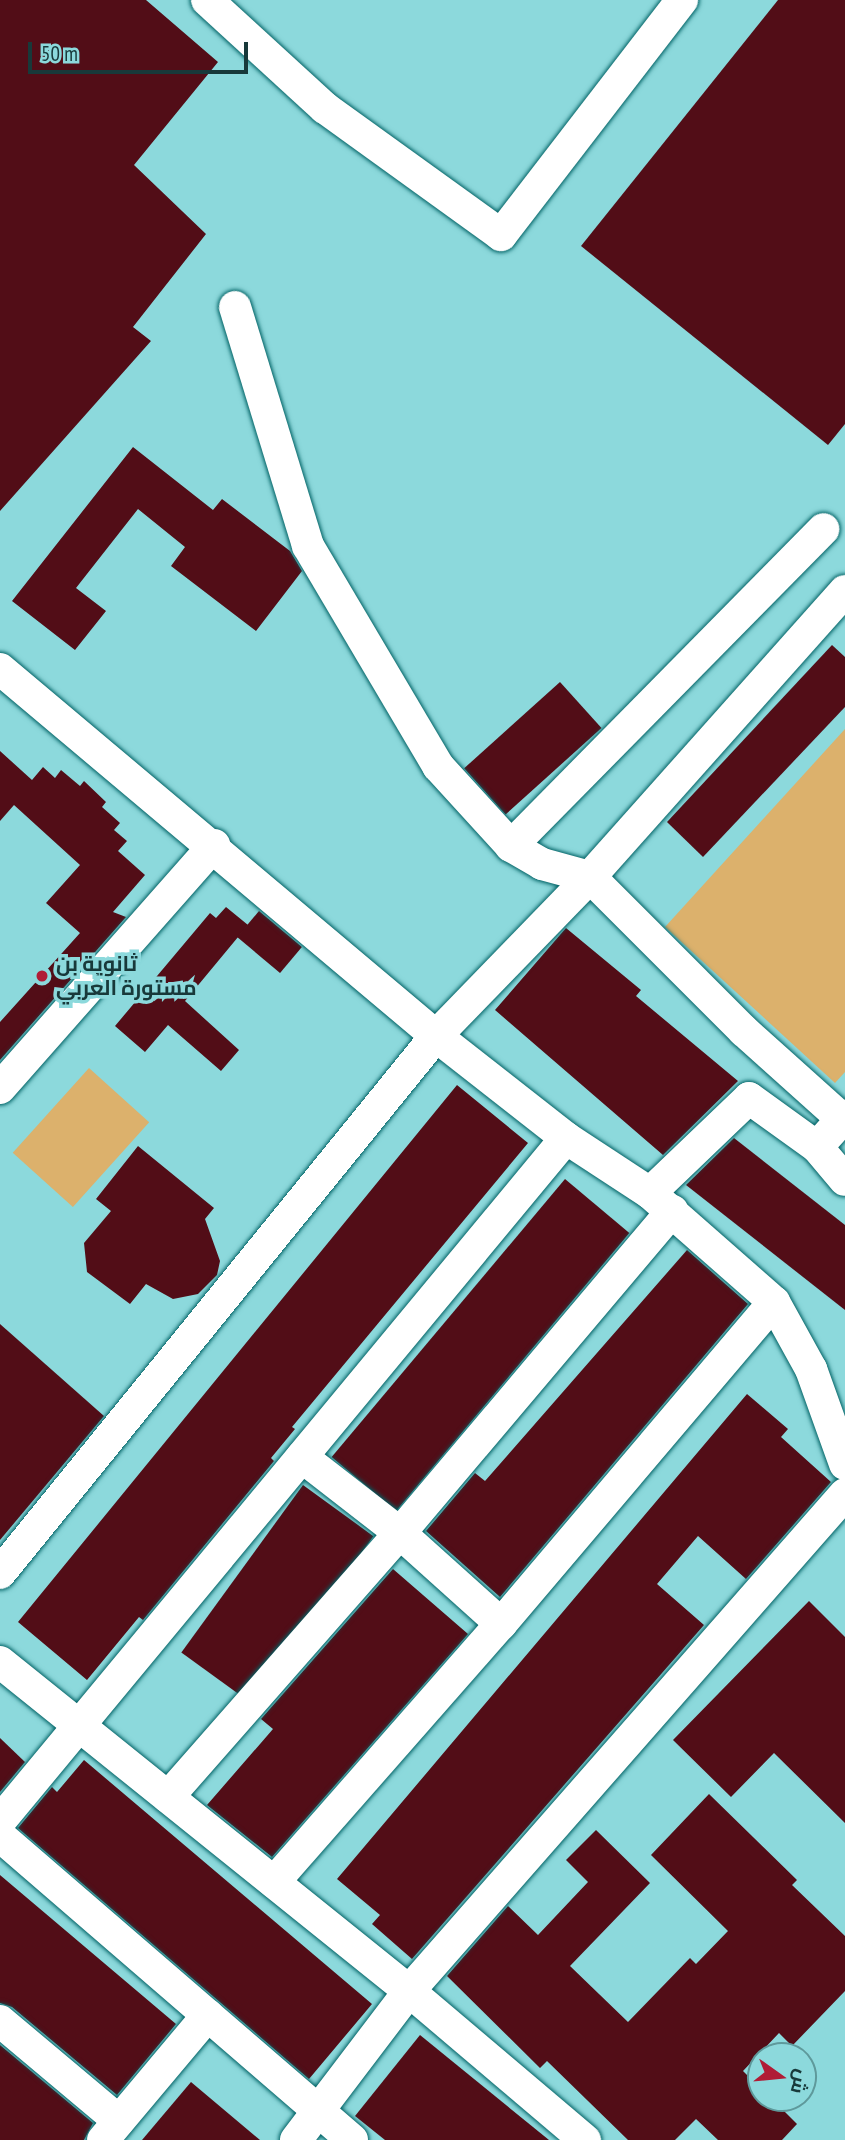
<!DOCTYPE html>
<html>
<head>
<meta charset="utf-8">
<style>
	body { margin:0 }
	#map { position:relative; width:845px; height:2140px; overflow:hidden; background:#8cd9dc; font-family:"PT Sans Narrow",Cairo,sans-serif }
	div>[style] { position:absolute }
	.green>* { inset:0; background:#dcb16c; transform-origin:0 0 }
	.building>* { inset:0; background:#520d17; transform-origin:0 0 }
	.roads { filter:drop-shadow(0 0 2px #006265) drop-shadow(0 0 2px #006265) }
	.minor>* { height:32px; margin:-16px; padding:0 16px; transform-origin:16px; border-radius:16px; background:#fff }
	.dots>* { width:19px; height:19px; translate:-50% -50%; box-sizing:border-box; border:4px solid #8cd9dc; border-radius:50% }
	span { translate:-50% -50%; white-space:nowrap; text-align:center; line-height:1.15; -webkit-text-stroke:7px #8cd9dc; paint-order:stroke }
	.poi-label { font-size:21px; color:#18393a; font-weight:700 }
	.left { translate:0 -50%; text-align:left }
	.north { position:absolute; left:747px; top:2042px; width:70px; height:70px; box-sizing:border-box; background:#8cd9dc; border:2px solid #5e999b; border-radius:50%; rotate:105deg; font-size:19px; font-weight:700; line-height:28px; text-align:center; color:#18393a }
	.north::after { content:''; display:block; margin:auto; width:24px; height:32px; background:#b01c36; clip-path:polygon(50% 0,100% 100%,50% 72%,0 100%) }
	.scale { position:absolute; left:28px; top:42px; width:220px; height:32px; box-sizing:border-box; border:4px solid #18393a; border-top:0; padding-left:9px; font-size:21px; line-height:24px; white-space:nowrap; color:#18393a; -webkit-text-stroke:5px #8cd9dc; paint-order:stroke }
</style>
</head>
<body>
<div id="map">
	<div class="green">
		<i style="clip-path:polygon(845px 729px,845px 1072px,835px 1083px,665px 927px)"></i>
		<i style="left:89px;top:1068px;width:81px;height:114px;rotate:42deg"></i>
	</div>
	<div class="building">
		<i style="clip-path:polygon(0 0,146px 0,218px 62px,134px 165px,206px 234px,133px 327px,151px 341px,0 511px)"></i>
		<i style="clip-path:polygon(778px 0,845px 0,845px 424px,828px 445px,581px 246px)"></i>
		<i style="clip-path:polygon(133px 447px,213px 510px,222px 499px,290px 551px,302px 571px,256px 631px,171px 566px,185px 547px,138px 509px,76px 588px,106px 611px,75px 650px,12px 601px)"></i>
		<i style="clip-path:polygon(832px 645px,845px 657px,845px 707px,703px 857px,667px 822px)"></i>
		<i style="left:560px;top:682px;width:62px;height:129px;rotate:48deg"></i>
		<i style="clip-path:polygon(0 751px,32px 780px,43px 767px,55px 778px,61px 770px,80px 786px,84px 781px,106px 802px,102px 807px,120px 823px,114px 830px,127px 841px,118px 851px,145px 875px,113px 912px,126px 917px,0 1060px,0 1022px,80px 933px,46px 903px,80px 865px,14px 805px,0 821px)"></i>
		<i style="clip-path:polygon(226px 907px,248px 925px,185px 1001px,239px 1050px,221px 1071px,168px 1025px,145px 1052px,115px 1026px,210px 913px,216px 918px)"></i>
		<i style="left:259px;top:911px;width:56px;height:34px;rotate:40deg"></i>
		<i style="clip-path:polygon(566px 928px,641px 990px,636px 996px,738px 1081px,663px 1155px,495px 1010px)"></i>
		<i style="clip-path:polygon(457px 1085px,528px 1143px,292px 1427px,295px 1429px,271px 1458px,274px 1461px,143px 1620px,139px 1617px,87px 1680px,18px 1622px)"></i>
		<i style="clip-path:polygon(734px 1138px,845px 1225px,845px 1310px,686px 1185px)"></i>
		<i style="clip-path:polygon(138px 1146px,214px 1208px,205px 1219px,220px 1261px,217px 1275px,198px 1294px,173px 1299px,146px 1284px,130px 1304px,87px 1272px,84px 1243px,111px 1211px,96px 1199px)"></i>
		<i style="left:565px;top:1179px;width:84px;height:363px;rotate:40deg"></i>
		<i style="clip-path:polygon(687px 1250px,748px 1304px,500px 1597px,426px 1531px,475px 1473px,485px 1481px)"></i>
		<i style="clip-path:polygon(0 1324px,104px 1416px,0 1540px)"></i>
		<i style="clip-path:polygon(747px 1394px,788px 1429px,781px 1437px,831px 1482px,746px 1579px,698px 1536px,657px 1584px,704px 1625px,412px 1959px,372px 1924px,380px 1915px,337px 1879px)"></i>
		<i style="left:303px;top:1485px;width:87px;height:207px;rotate:36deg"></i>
		<i style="clip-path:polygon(393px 1569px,468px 1634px,272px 1857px,207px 1805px,273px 1729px,261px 1719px)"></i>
		<i style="clip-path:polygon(809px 1601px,845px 1637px,845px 1823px,774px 1753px,731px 1797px,673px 1740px)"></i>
		<i style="clip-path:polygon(0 1738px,25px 1762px,0 1792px)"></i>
		<i style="clip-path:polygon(84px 1760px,372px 2004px,309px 2079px,18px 1828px,52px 1787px,57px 1792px)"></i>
		<i style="clip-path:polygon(709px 1794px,797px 1880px,792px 1885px,845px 1936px,845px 1991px,792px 2046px,779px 2033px,743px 2071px,761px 2089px,761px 2098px,771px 2098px,797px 2124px,782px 2140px,718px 2140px,696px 2119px,675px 2140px,628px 2140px,547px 2061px,540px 2068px,447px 1976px,508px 1906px,538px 1935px,588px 1882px,566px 1860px,596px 1830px,650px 1883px,570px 1966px,628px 2022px,690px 1958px,696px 1964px,728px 1931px,651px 1855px)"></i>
		<i style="clip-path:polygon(0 1875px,176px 2024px,117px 2095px,12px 2007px,0 2003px)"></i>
		<i style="clip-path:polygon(420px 2035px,549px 2140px,385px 2140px,355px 2116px)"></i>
		<i style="clip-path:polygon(0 2045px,93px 2123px,84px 2140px,0 2140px)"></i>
		<i style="clip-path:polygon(191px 2082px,260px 2140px,142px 2140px)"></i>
	</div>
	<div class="roads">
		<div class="minor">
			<i style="left:207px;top:0;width:160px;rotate:42.5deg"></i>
			<i style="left:325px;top:108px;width:217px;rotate:35.8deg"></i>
			<i style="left:501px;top:235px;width:297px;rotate:-52.4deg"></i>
			<i style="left:235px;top:307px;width:250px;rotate:73deg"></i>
			<i style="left:308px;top:546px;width:256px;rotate:59.4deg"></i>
			<i style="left:438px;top:766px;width:108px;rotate:47.6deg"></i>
			<i style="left:511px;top:846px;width:36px;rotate:30deg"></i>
			<i style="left:542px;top:864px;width:50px;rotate:15.2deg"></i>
			<i style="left:590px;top:877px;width:218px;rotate:45deg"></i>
			<i style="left:744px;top:1031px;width:132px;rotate:41.9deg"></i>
			<i style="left:0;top:669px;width:570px;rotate:40.09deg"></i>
			<i style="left:436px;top:1036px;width:165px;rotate:38.1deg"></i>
			<i style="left:566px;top:1138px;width:100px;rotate:33.2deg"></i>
			<i style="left:650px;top:1193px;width:165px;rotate:41.3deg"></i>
			<i style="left:774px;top:1302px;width:77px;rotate:61.1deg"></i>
			<i style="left:811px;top:1369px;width:101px;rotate:70.3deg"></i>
			<i style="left:511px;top:846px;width:445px;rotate:-45.4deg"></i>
			<i style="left:0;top:1088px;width:324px;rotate:-48.6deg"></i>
			<i style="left:817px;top:1147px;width:43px;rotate:49.7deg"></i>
			<i style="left:650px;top:1193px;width:137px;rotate:-43.8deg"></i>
			<i style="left:749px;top:1098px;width:84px;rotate:35.8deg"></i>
			<i style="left:817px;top:1147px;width:42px;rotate:-47.9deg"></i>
			<i style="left:302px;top:1457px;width:124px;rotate:37.8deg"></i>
			<i style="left:400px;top:1533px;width:136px;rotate:42deg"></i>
			<i style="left:0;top:1573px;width:692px;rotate:-50.93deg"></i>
			<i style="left:436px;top:1036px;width:221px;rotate:-45.9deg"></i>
			<i style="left:590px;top:877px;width:383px;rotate:-48.3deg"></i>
			<i style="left:0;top:1662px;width:525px;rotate:38.81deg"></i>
			<i style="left:409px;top:1991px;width:231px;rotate:40.3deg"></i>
			<i style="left:168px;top:1797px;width:351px;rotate:-48.7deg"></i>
			<i style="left:400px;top:1533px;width:422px;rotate:-49.8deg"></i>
			<i style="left:0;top:1821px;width:887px;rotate:-50.35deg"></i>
			<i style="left:0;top:1836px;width:465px;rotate:40.8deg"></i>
			<i style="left:274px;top:1882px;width:344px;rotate:-48.7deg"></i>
			<i style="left:501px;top:1624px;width:422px;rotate:-49.7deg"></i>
			<i style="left:0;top:2021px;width:155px;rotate:40deg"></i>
			<i style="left:103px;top:2140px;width:163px;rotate:-50deg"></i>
			<i style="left:296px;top:2140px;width:187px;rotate:-52.8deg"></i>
			<i style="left:409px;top:1991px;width:661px;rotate:-48.74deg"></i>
		</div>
	</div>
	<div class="dots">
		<i style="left:42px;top:976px;background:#b01c36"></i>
	</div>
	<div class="poi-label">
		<span class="left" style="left:56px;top:976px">ثانوية بن<br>مستورة العربي</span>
	</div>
	<div class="north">ش</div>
	<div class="scale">50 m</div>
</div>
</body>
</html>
